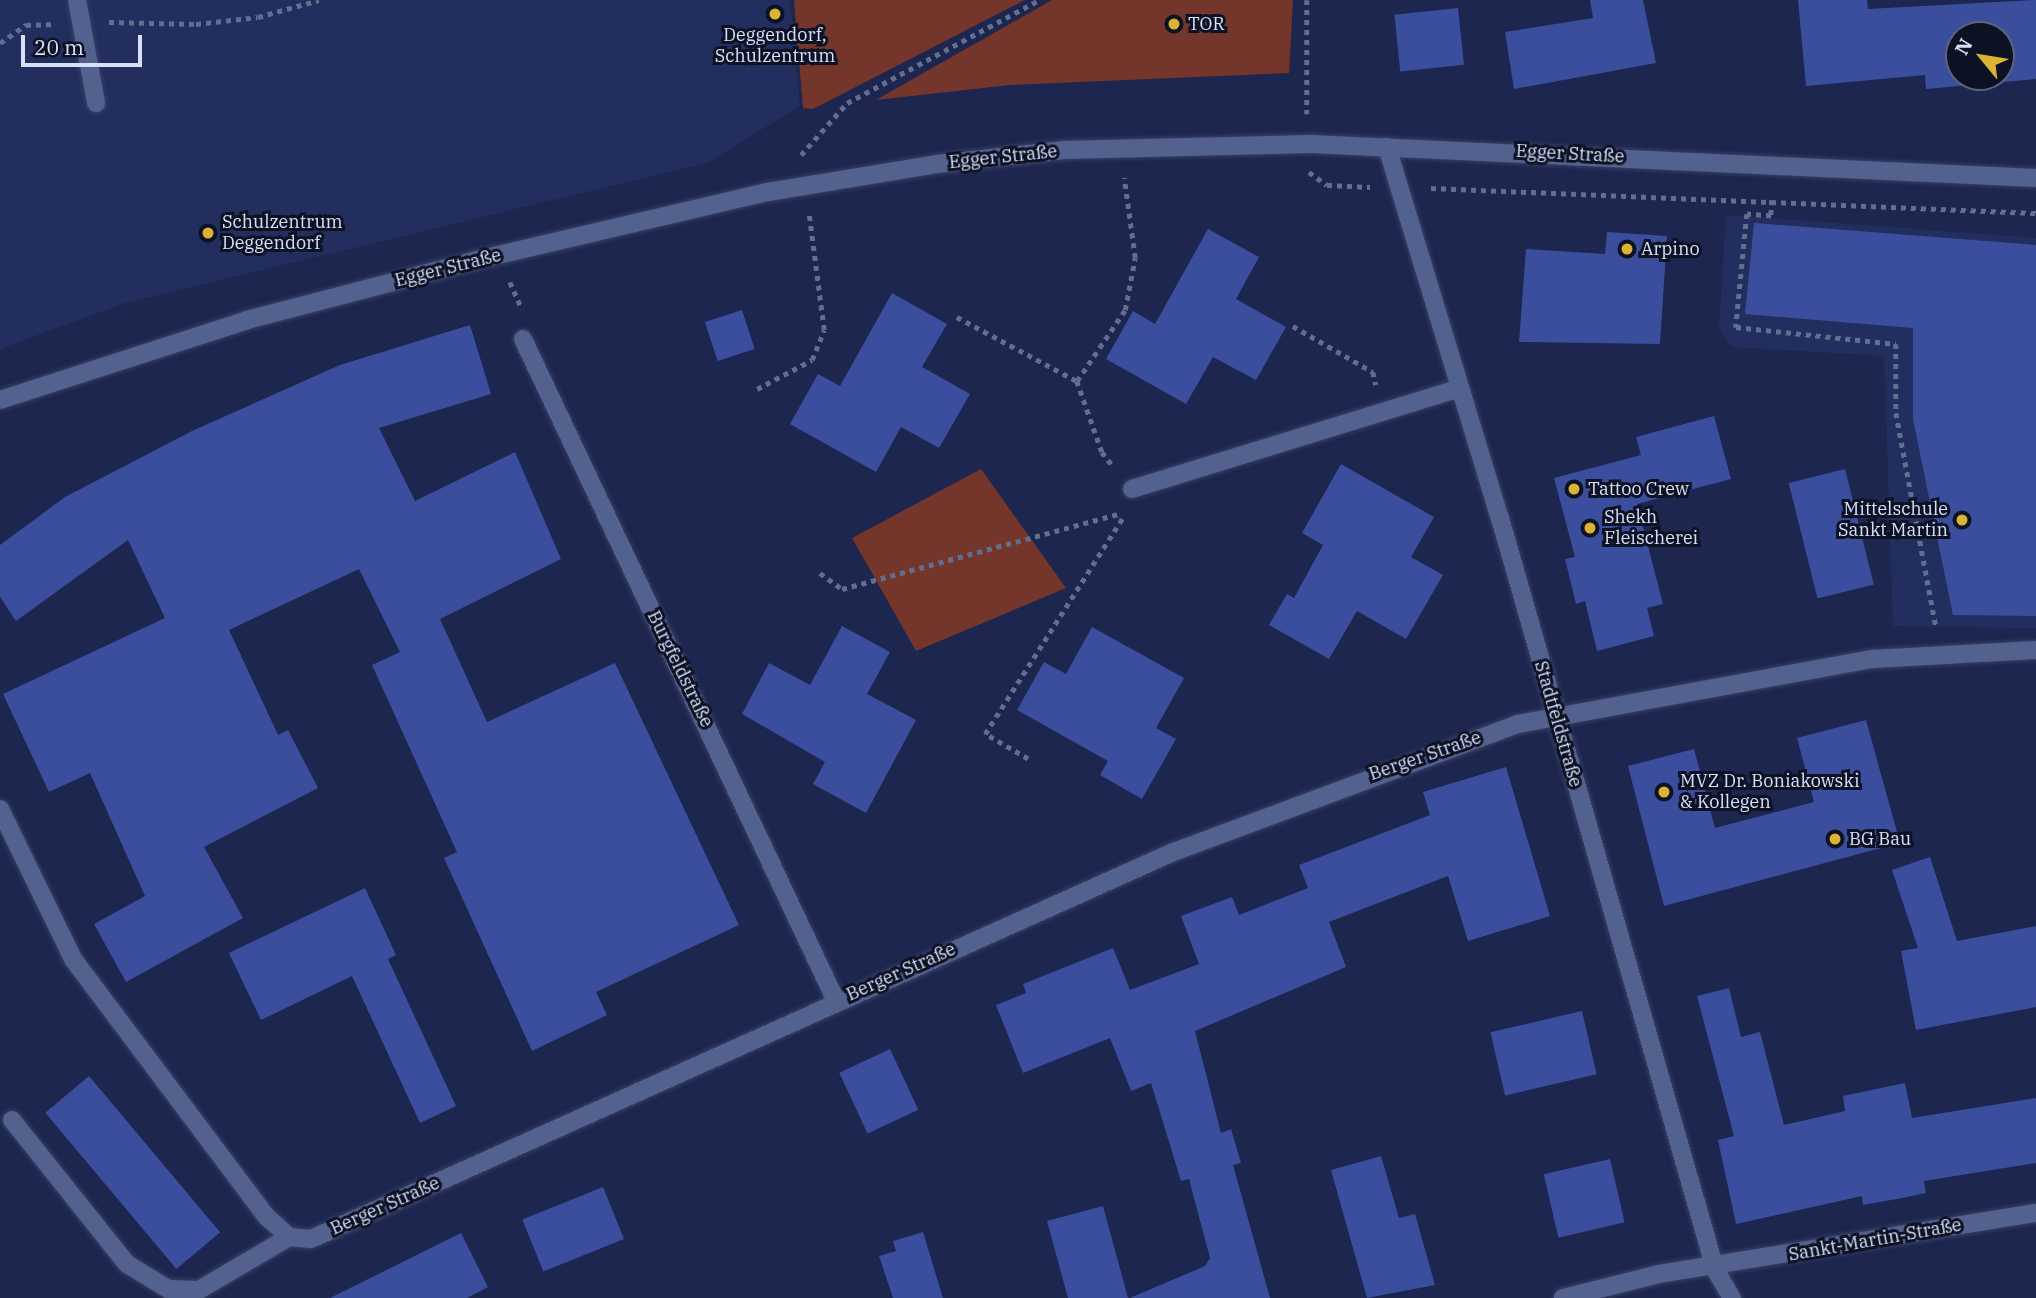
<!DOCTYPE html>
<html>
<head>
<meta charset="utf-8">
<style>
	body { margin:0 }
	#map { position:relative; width:2036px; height:1298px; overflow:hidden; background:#1c264f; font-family:"IBM Plex Serif",serif }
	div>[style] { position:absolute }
	.built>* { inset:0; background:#222e5d }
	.green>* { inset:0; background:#74352b }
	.building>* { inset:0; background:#3b4e9d; transform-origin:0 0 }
	.path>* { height:4.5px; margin-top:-2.25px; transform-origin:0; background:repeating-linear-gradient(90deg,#636d90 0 5px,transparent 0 10px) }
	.roads { filter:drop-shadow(0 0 2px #394064) drop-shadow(0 0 2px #394064) }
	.minor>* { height:18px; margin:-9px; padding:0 9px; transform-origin:9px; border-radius:9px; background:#53618f }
	.dots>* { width:19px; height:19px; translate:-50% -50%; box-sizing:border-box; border:4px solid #0c1123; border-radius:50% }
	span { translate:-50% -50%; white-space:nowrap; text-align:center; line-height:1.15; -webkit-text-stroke:6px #0c1123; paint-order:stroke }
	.poi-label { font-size:18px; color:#d6e0fa }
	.left { translate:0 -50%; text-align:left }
	.right { translate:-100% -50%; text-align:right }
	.street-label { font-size:18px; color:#d6e0fa }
	.north { position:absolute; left:1945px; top:21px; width:70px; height:70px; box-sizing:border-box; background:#0c1123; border:2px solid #5d6479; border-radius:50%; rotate:300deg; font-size:19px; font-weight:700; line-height:28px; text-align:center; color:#d6e0fa }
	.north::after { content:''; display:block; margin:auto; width:24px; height:32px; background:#dbb233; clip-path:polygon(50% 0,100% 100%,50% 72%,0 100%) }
	.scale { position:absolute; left:21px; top:35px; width:121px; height:32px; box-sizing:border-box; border:4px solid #d6e0fa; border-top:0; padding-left:9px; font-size:21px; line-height:24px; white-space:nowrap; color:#d6e0fa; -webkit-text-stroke:5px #0c1123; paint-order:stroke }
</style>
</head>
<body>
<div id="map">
	<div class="built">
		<i style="clip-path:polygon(0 0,790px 0,800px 106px,707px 163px,125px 303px,0 349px)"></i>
		<i style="clip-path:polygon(1726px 215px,2036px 238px,2036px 628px,1893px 626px,1884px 356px,1732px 347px,1719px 329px)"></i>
	</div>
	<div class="green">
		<i style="clip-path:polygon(794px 0,1025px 0,813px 109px,803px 108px)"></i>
		<i style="clip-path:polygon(1052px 0,1293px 0,1289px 73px,1010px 85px,876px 100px)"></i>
		<i style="clip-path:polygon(981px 469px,1066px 588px,916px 651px,852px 538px)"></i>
	</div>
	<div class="building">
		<i style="clip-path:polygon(1590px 0,1643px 0,1656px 63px,1514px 89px,1505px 32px,1593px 18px)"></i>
		<i style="clip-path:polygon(evenodd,1798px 0,1867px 0,1868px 9px,2036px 0,2036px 79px,1926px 89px,1925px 75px,1806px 86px,1798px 0,1959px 35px,2001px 35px,2001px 77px,1959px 77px,1959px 35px)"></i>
		<i style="left:1458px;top:8px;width:57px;height:64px;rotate:84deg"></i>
		<i style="clip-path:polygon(1754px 223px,2036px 245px,2036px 616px,1953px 615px,1913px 419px,1913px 328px,1745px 314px)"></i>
		<i style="clip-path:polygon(1208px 229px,1259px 257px,1236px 299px,1286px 327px,1256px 380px,1213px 357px,1186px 404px,1106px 359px,1133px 311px,1155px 324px)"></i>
		<i style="clip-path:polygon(1607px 232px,1667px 236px,1660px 344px,1519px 342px,1526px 249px,1605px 254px)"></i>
		<i style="clip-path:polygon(892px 293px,947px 324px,922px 367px,970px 394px,939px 448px,901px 427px,876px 472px,790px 424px,818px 374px,840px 386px)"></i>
		<i style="left:742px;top:310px;width:41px;height:39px;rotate:72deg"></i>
		<i style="clip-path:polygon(470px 325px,491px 394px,379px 428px,415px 501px,515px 452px,561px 559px,440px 619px,487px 722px,615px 663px,739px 925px,596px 992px,607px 1015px,532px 1051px,444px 858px,457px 852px,372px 665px,400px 652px,359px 569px,229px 630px,278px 735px,288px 730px,318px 788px,204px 847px,243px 918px,126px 982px,94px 924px,145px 896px,90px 773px,49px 792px,3px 694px,165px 618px,128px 540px,16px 621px,0 597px,0 545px,65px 497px,192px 431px,340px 365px)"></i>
		<i style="clip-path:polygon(1714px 416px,1731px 479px,1637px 504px,1663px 604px,1647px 608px,1654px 636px,1597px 651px,1585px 601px,1576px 604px,1570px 579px,1565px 559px,1575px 557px,1554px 478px,1641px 455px,1636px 437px)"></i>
		<i style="clip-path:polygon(1341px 464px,1434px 517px,1411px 557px,1443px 575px,1406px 639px,1357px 611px,1329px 659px,1269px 625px,1287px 594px,1294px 598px,1323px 545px,1302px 533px)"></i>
		<i style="left:1845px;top:469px;width:119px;height:58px;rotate:76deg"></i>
		<i style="clip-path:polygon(842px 626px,890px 652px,867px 694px,916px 720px,866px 813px,813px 784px,825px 762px,742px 714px,769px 663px,810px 685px)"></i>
		<i style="clip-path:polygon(1092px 627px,1184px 678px,1156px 728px,1176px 739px,1142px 799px,1100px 775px,1108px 761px,1017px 710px,1044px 662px,1066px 674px)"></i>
		<i style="clip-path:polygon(1866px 720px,1900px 843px,1664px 906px,1628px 766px,1694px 749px,1715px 828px,1814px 802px,1797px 738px)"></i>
		<i style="clip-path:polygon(1506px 767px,1550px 916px,1468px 941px,1448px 876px,1329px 922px,1346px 967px,1195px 1031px,1221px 1133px,1231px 1129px,1241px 1163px,1233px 1165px,1270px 1298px,1130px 1298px,1205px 1266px,1210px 1258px,1189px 1179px,1181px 1181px,1151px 1083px,1131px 1091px,1110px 1038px,1023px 1073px,996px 1005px,1026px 993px,1023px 984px,1113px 948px,1130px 990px,1199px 964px,1181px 916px,1232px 897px,1239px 915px,1308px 888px,1299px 865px,1430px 815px,1423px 792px)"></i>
		<i style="clip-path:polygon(1930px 857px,1957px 941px,2036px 926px,2036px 1007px,1916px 1030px,1901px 951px,1918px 948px,1892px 870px)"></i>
		<i style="clip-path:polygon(365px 888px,396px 955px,388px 959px,456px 1106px,420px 1123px,352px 976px,261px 1020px,229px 953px)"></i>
		<i style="clip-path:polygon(1729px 988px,1741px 1037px,1760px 1032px,1784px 1125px,1845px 1111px,1843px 1096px,1905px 1083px,1912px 1118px,2036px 1098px,2036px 1163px,1924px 1181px,1926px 1193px,1902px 1198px,1863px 1205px,1862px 1196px,1736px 1224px,1718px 1140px,1734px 1136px,1697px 996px)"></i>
		<i style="left:1582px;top:1011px;width:65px;height:94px;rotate:77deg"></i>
		<i style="left:890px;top:1049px;width:67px;height:56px;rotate:65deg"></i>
		<i style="left:89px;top:1076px;width:204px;height:57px;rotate:50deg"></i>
		<i style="clip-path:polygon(1381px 1156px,1399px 1218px,1415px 1214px,1435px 1285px,1367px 1298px,1331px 1170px)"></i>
		<i style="left:1610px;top:1159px;width:65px;height:68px;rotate:77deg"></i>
		<i style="left:603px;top:1187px;width:56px;height:87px;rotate:68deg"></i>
		<i style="clip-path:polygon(1103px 1206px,1128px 1298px,1068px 1298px,1047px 1221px)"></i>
		<i style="clip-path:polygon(923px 1232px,943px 1298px,893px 1298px,879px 1256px,896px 1251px,893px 1241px)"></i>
		<i style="clip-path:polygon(461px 1233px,488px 1287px,467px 1298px,330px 1298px)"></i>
	</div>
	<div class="path">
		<i style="left:1307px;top:0;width:114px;rotate:90deg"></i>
		<i style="left:109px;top:22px;width:87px;rotate:1.3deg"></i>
		<i style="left:196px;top:24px;width:62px;rotate:-6.4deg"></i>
		<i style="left:258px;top:17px;width:63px;rotate:-15.6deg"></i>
		<i style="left:0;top:43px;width:32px;rotate:-35deg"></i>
		<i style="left:26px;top:25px;width:25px;rotate:-2deg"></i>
		<i style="left:801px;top:155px;width:69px;rotate:-48.5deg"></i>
		<i style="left:847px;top:103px;width:218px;rotate:-28.2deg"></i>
		<i style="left:1309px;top:172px;width:22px;rotate:36deg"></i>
		<i style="left:1327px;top:185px;width:43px;rotate:2.7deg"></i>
		<i style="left:1431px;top:188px;width:606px;rotate:2.37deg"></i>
		<i style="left:1772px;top:200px;width:16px;rotate:94deg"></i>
		<i style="left:1771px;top:216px;width:24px;rotate:-175deg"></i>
		<i style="left:1747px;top:214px;width:114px;rotate:95.6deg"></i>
		<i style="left:1736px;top:327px;width:161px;rotate:6.1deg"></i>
		<i style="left:1896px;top:344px;width:69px;rotate:90deg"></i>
		<i style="left:1896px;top:413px;width:218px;rotate:79.4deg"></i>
		<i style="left:510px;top:282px;width:30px;rotate:66deg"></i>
		<i style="left:957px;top:317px;width:136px;rotate:28.1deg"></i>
		<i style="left:1077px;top:381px;width:75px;rotate:70.6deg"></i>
		<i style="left:1102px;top:452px;width:18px;rotate:52deg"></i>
		<i style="left:1293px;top:326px;width:92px;rotate:29.9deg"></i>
		<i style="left:1373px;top:372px;width:13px;rotate:77deg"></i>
		<i style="left:1077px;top:381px;width:86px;rotate:-55.9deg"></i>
		<i style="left:1125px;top:310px;width:53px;rotate:-79.1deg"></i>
		<i style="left:1135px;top:258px;width:81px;rotate:-97.8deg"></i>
		<i style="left:757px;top:389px;width:62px;rotate:-27.8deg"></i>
		<i style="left:812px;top:360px;width:32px;rotate:-68deg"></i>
		<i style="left:824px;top:330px;width:117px;rotate:-97.4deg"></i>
		<i style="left:820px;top:573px;width:27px;rotate:36deg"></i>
		<i style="left:842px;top:589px;width:287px;rotate:-15.2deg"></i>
		<i style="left:1028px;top:759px;width:50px;rotate:-149.8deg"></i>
		<i style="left:985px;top:734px;width:259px;rotate:-57.5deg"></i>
	</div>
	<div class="roads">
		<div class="minor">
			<i style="left:77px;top:0;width:105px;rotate:79.5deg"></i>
			<i style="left:1387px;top:147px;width:388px;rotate:73.1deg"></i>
			<i style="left:1500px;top:518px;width:781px;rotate:74.02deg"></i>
			<i style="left:1715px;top:1269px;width:34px;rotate:60deg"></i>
			<i style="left:523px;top:339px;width:732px;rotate:64.69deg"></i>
			<i style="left:0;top:400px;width:260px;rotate:-17.9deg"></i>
			<i style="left:247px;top:320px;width:238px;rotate:-14.6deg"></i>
			<i style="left:477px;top:260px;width:299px;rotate:-13.2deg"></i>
			<i style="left:768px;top:192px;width:171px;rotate:-9.4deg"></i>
			<i style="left:937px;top:164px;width:128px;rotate:-6.3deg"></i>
			<i style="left:1064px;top:150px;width:247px;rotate:-1.4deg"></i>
			<i style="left:1311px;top:144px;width:726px;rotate:2.69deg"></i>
			<i style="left:1132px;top:489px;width:343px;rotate:-17.1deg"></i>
			<i style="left:0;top:809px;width:167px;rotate:64deg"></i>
			<i style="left:73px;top:959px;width:323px;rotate:53.1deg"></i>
			<i style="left:267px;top:1217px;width:30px;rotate:42deg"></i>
			<i style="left:289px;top:1237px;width:22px;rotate:5deg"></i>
			<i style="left:311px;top:1239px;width:943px;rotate:-24.17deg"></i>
			<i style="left:1171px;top:853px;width:370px;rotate:-20.4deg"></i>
			<i style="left:1518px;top:724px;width:361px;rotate:-10.4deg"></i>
			<i style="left:1873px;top:659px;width:163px;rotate:-3.2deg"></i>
			<i style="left:12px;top:1120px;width:184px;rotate:51.4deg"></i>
			<i style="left:127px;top:1264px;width:48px;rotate:31.4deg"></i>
			<i style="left:168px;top:1289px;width:31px;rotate:2deg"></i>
			<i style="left:199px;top:1290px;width:104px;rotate:-30.5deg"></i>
			<i style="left:1563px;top:1298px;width:99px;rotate:-14deg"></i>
			<i style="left:1659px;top:1274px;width:382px;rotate:-9.2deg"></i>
		</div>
	</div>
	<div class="dots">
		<i style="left:775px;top:14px;background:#dbb233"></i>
		<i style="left:1174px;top:24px;background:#dbb233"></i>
		<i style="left:208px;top:233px;background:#dbb233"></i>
		<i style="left:1627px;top:249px;background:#dbb233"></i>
		<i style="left:1574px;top:489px;background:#dbb233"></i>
		<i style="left:1962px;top:520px;background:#dbb233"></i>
		<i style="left:1590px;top:528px;background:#dbb233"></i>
		<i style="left:1664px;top:792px;background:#dbb233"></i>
		<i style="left:1835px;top:839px;background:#dbb233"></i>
	</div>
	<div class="poi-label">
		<span class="left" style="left:1188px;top:24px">TOR</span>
		<span style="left:775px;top:46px">Deggendorf,<br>Schulzentrum</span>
		<span class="left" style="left:222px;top:233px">Schulzentrum<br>Deggendorf</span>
		<span class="left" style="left:1641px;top:249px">Arpino</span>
		<span class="left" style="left:1588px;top:489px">Tattoo Crew</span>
		<span class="right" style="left:1948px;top:520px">Mittelschule<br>Sankt Martin</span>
		<span class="left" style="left:1604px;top:528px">Shekh<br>Fleischerei</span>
		<span class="left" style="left:1680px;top:792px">MVZ Dr. Boniakowski<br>&amp; Kollegen</span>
		<span class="left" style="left:1849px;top:839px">BG Bau</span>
	</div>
	<div class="street-label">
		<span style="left:1570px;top:154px;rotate:3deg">Egger Straße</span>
		<span style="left:1003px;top:157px;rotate:-6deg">Egger Straße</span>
		<span style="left:448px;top:268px;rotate:-14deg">Egger Straße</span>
		<span style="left:680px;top:669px;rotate:64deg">Burgfeldstraße</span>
		<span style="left:1558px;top:724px;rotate:74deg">Stadtfeldstraße</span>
		<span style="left:1425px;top:756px;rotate:-19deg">Berger Straße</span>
		<span style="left:901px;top:972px;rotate:-24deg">Berger Straße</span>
		<span style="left:385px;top:1206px;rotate:-24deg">Berger Straße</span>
		<span style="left:1875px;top:1240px;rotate:-10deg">Sankt-Martin-Straße</span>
	</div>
	<div class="north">N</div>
	<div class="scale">20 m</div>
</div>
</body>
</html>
